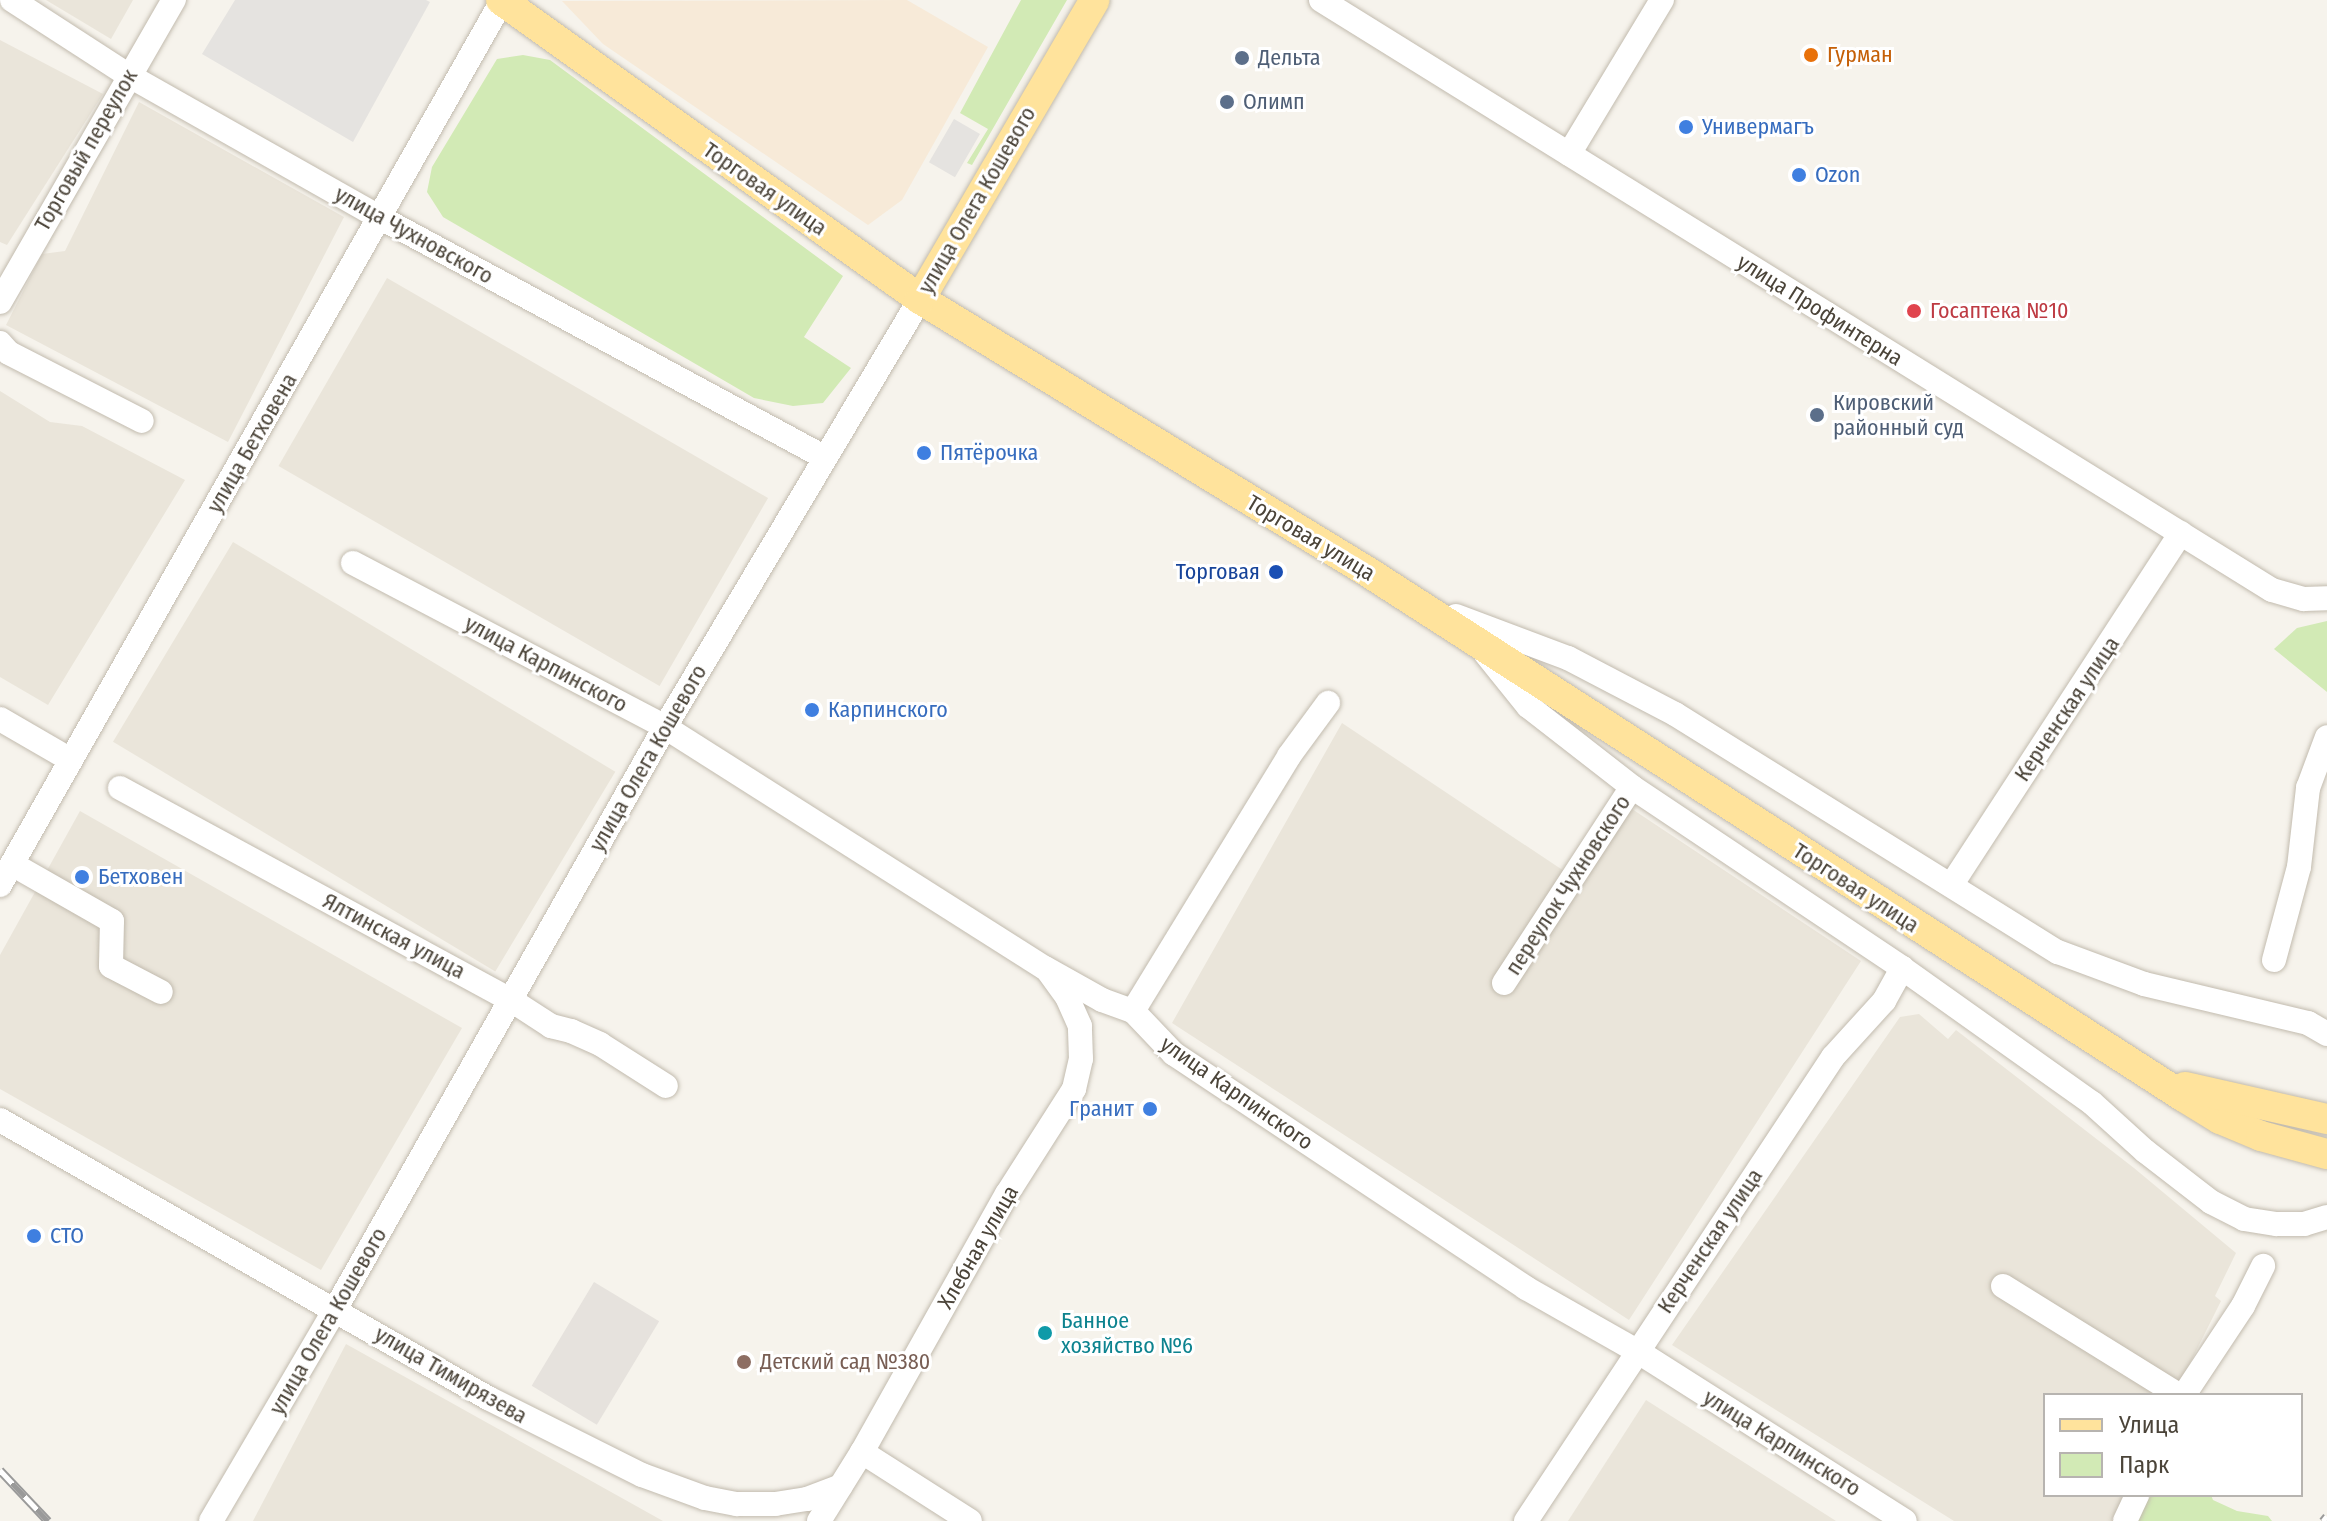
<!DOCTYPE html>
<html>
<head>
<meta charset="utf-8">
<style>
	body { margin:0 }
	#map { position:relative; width:2327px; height:1521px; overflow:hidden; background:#f6f3ec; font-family:"Fira Sans Condensed",sans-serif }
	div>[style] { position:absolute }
	.residential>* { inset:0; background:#eae5da; transform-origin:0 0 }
	.commercial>* { inset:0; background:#f7ead8 }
	.industrial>* { inset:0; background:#e6e2dd; transform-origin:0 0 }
	.green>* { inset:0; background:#d2eab5 }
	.parking>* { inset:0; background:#e5e3e0; transform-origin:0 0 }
	.roads { filter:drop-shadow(0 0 2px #c2bbae) drop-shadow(0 0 2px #c2bbae) }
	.minor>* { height:24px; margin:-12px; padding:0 12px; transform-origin:12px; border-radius:12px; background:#fff }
	.major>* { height:30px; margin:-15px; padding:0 15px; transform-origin:15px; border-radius:15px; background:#ffe39c }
	.rail>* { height:9px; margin-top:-4.5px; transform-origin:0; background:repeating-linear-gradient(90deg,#fff 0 18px,#9a9a9a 0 36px); box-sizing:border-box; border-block:2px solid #9a9a9a }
	.dots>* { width:22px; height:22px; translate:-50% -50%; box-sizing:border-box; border:4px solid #fff; border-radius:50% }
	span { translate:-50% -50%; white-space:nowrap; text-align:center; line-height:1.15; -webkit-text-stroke:6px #fff; paint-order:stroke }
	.food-label { font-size:22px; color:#c56008 }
	.left { translate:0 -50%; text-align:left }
	.service-label { font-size:22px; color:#4e5e75 }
	.shop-label { font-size:22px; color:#366cbe }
	.right { translate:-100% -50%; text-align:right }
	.street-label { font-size:22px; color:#4b4439 }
	.health-label { font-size:22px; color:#be3a42 }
	.transit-label { font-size:22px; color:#164399 }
	.culture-label { font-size:22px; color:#0d838f }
	.education-label { font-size:22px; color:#785e54 }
	.legend { position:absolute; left:2043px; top:1393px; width:260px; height:104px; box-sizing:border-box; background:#fff; border:2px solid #b7b4b0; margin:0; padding:10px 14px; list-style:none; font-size:24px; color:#4b4439 }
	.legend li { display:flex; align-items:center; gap:16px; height:40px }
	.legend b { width:40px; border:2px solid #b7b4b0 }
</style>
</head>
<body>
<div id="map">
	<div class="residential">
		<i style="clip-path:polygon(46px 0,133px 0,111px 39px)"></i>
		<i style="clip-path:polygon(0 40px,103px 94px,7px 245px,0 242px)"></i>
		<i style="clip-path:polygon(139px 102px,344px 217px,228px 442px,6px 325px,42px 254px,65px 251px)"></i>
		<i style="left:387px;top:278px;width:440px;height:217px;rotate:30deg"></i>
		<i style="clip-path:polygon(0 391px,50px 422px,82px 426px,185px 480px,48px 705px,0 677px)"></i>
		<i style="left:233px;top:542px;width:446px;height:233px;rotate:31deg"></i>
		<i style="clip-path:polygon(1342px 723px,1567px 873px,1632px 809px,1861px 961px,1629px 1320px,1172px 1023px)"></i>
		<i style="clip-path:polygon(80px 811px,462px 1028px,321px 1270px,0 1089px,0 955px)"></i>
		<i style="clip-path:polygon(1919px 1014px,1948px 1039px,1956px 1030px,2134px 1168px,2236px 1253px,2215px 1296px,2221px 1301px,2181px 1381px,2168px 1383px,2002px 1274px,1993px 1287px,2161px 1395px,2045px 1395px,2045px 1495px,2128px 1495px,2116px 1521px,1954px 1521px,1672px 1345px,1900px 1017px)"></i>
		<i style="clip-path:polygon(346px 1344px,663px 1521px,253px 1521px)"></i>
		<i style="clip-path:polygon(1646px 1400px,1836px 1521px,1568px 1521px)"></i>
	</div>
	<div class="commercial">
		<i style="clip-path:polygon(907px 0,988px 47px,902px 200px,868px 225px,603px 44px,562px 1px)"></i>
	</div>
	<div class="industrial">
		<i style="left:594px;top:1282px;width:76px;height:121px;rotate:31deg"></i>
	</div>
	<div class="green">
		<i style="clip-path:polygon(1021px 0,1067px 0,972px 165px,967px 163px,988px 129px,960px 113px)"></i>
		<i style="clip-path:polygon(523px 55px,550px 60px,843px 276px,804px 337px,851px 368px,823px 403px,793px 406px,754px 398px,443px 217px,427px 192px,432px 167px,497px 59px)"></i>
		<i style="clip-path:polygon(2327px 621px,2327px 692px,2274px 649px,2297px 628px)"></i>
		<i style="clip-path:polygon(2147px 1495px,2211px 1495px,2213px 1500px,2237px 1511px,2268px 1516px,2272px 1521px,2134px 1521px)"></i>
	</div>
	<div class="parking">
		<i style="clip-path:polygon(235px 0,426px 0,430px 2px,353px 142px,202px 54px)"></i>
		<i style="left:954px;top:119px;width:30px;height:50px;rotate:30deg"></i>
	</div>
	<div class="roads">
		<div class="minor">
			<i style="left:12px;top:0;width:138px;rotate:32.9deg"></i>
			<i style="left:128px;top:75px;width:291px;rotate:29.5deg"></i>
			<i style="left:381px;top:218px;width:503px;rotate:28.35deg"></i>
			<i style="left:1321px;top:0;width:1119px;rotate:31.82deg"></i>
			<i style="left:2272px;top:590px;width:33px;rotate:16deg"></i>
			<i style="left:2304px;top:599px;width:23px;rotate:-2deg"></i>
			<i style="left:1569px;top:154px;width:180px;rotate:-58.9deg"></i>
			<i style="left:0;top:302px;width:349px;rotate:-60.1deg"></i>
			<i style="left:0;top:343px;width:13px;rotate:48deg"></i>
			<i style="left:9px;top:353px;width:149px;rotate:27.1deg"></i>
			<i style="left:353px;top:563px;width:352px;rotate:27.7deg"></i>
			<i style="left:665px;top:727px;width:450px;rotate:32.4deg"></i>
			<i style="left:1045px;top:968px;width:65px;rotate:29.3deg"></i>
			<i style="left:1102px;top:1000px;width:33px;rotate:20deg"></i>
			<i style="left:1133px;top:1011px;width:59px;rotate:46.4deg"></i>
			<i style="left:1174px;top:1054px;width:423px;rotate:33.6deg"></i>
			<i style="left:1526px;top:1288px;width:128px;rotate:29.6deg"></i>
			<i style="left:1637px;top:1351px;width:317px;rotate:32.4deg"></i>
			<i style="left:1456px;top:616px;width:120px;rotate:20.6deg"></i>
			<i style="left:1568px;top:658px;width:121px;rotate:27.6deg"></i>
			<i style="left:1675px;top:714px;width:451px;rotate:31.9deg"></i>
			<i style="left:2058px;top:952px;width:92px;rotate:20.4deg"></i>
			<i style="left:2144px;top:984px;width:169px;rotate:13.4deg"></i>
			<i style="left:2308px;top:1023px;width:22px;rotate:30deg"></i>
			<i style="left:1486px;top:654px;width:67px;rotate:51.1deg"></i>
			<i style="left:1528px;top:706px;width:132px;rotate:37.9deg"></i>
			<i style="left:1632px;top:787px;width:325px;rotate:33.8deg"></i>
			<i style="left:1902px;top:968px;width:233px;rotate:35.4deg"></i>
			<i style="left:2092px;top:1103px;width:72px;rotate:42.2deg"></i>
			<i style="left:2145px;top:1151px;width:83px;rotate:37.7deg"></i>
			<i style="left:2211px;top:1202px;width:37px;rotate:27deg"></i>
			<i style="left:2244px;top:1219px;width:33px;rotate:9deg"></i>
			<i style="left:2277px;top:1224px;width:27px"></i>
			<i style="left:2304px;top:1224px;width:24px;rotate:-17deg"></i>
			<i style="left:0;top:719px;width:80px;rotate:30.1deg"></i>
			<i style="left:120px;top:788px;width:445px;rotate:28.5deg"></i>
			<i style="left:511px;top:1000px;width:48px;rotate:33deg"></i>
			<i style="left:551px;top:1026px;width:21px;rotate:14deg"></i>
			<i style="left:571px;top:1031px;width:32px;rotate:24deg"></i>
			<i style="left:600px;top:1044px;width:78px;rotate:32.5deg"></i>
			<i style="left:12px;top:864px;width:115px;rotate:29.7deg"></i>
			<i style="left:112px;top:921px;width:45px;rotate:91.3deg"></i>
			<i style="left:111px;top:966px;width:56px;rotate:27.5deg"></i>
			<i style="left:1952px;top:884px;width:419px;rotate:-56.9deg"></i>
			<i style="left:0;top:885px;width:1017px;rotate:-60.41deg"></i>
			<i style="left:2274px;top:960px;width:96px;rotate:-75deg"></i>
			<i style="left:2299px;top:867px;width:80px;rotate:-83.5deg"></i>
			<i style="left:2308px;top:788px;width:54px;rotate:-69.6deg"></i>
			<i style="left:1504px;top:983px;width:234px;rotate:-56.9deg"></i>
			<i style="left:1133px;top:1011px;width:299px;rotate:-58.5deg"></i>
			<i style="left:1289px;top:756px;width:66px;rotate:-53.7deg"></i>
			<i style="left:0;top:1120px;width:562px;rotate:29.67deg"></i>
			<i style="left:488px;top:1398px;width:172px;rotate:26.6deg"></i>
			<i style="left:642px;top:1475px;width:67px;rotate:20.1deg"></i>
			<i style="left:705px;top:1498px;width:33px;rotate:11deg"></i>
			<i style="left:737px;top:1504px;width:38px"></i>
			<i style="left:775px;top:1504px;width:32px;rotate:-9deg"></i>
			<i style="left:807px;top:1499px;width:36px;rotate:-21deg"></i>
			<i style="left:2003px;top:1286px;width:207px;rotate:31.8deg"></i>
			<i style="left:2184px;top:1395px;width:107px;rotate:-56.5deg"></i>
			<i style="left:2243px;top:1306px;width:45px;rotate:-63.4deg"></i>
			<i style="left:862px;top:1452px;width:128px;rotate:32.6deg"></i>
			<i style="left:211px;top:1521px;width:247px;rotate:-59.6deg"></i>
			<i style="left:336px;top:1308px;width:668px;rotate:-60.48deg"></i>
			<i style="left:665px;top:727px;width:498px;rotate:-59.2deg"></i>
			<i style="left:819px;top:1521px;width:81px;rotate:-58.1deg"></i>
			<i style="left:862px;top:1452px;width:296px;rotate:-60.7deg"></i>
			<i style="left:1007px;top:1194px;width:125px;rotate:-57.5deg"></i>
			<i style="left:1074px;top:1089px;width:31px;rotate:-77deg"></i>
			<i style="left:1081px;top:1059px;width:33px;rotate:-92deg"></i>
			<i style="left:1080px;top:1026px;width:32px;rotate:-114deg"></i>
			<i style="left:1067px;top:997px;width:29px;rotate:-126deg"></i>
			<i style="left:1526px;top:1521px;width:556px;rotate:-56.51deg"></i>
			<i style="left:1833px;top:1057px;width:76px;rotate:-47.7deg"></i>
			<i style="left:1884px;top:1001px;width:38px;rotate:-61deg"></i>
			<i style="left:2125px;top:1521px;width:29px;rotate:-65deg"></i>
		</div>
		<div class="major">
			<i style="left:501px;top:0;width:515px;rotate:35.51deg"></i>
			<i style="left:920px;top:299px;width:525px;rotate:31.36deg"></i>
			<i style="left:1368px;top:572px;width:970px;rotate:32.76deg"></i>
			<i style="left:2184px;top:1097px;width:42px;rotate:31.4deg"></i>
			<i style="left:2220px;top:1119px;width:44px;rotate:22.5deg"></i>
			<i style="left:2261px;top:1136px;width:68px;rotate:15.3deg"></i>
			<i style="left:920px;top:299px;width:346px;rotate:-59.7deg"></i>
			<i style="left:2185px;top:1087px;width:146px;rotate:12.7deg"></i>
		</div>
	</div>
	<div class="rail">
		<i style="left:0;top:1470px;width:70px;rotate:46.7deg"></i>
		<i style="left:2323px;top:1521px;width:6px;rotate:-51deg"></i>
	</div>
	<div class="dots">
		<i style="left:1811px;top:55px;background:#e8710a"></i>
		<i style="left:1242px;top:58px;background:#5c6f8a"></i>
		<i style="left:1227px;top:102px;background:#5c6f8a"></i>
		<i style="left:1686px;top:127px;background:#3f7fe0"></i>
		<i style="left:1799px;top:175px;background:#3f7fe0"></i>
		<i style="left:1914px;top:311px;background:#e0444e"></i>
		<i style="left:1817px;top:415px;background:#5c6f8a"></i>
		<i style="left:924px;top:453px;background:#3f7fe0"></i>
		<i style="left:1276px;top:572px;background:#1a4fb4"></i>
		<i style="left:812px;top:710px;background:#3f7fe0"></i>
		<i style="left:82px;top:877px;background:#3f7fe0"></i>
		<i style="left:1150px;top:1109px;background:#3f7fe0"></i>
		<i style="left:34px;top:1236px;background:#3f7fe0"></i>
		<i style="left:1045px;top:1333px;background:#0f9aa8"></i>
		<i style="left:744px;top:1362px;background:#8d6e63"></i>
	</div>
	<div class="food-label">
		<span class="left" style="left:1827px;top:55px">Гурман</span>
	</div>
	<div class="service-label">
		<span class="left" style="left:1258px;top:58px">Дельта</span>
		<span class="left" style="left:1243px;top:102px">Олимп</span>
		<span class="left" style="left:1833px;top:415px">Кировский<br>районный суд</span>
	</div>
	<div class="shop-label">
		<span class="left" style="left:1702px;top:127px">Универмагъ</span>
		<span class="left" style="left:1815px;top:175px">Ozon</span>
		<span class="left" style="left:940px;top:453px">Пятёрочка</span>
		<span class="left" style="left:828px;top:710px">Карпинского</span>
		<span class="left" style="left:98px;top:877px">Бетховен</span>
		<span class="right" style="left:1134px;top:1109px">Гранит</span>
		<span class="left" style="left:50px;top:1236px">СТО</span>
	</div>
	<div class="street-label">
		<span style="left:86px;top:150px;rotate:-60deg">Торговый переулок</span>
		<span style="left:765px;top:189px;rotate:35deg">Торговая улица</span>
		<span style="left:977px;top:200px;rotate:-60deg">улица Олега Кошевого</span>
		<span style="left:414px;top:235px;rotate:29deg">улица Чухновского</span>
		<span style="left:1820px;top:310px;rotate:32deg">улица Профинтерна</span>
		<span style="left:252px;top:443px;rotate:-60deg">улица Бетховена</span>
		<span style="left:1311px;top:538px;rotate:31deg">Торговая улица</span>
		<span style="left:546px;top:664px;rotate:28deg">улица Карпинского</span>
		<span style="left:2067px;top:709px;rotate:-56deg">Керченская улица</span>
		<span style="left:648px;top:758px;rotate:-60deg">улица Олега Кошевого</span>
		<span style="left:1568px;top:885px;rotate:-57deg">переулок Чухновского</span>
		<span style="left:1856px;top:888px;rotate:33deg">Торговая улица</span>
		<span style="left:394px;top:936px;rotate:28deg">Ялтинская улица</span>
		<span style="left:1237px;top:1093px;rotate:35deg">улица Карпинского</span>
		<span style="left:1710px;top:1241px;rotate:-56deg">Керченская улица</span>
		<span style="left:978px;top:1247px;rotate:-60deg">Хлебная улица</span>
		<span style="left:328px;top:1321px;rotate:-60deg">улица Олега Кошевого</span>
		<span style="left:451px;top:1375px;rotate:30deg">улица Тимирязева</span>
		<span style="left:1782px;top:1443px;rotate:32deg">улица Карпинского</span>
	</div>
	<div class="health-label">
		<span class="left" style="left:1930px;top:311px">Госаптека №10</span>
	</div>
	<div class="transit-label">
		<span class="right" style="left:1260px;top:572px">Торговая</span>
	</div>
	<div class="culture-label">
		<span class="left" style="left:1061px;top:1333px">Банное<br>хозяйство №6</span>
	</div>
	<div class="education-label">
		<span class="left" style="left:760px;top:1362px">Детский сад №380</span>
	</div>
	<ul class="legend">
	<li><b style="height:10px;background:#ffe39c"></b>Улица</li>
	<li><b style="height:22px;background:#d2eab5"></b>Парк</li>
	</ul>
</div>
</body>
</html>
